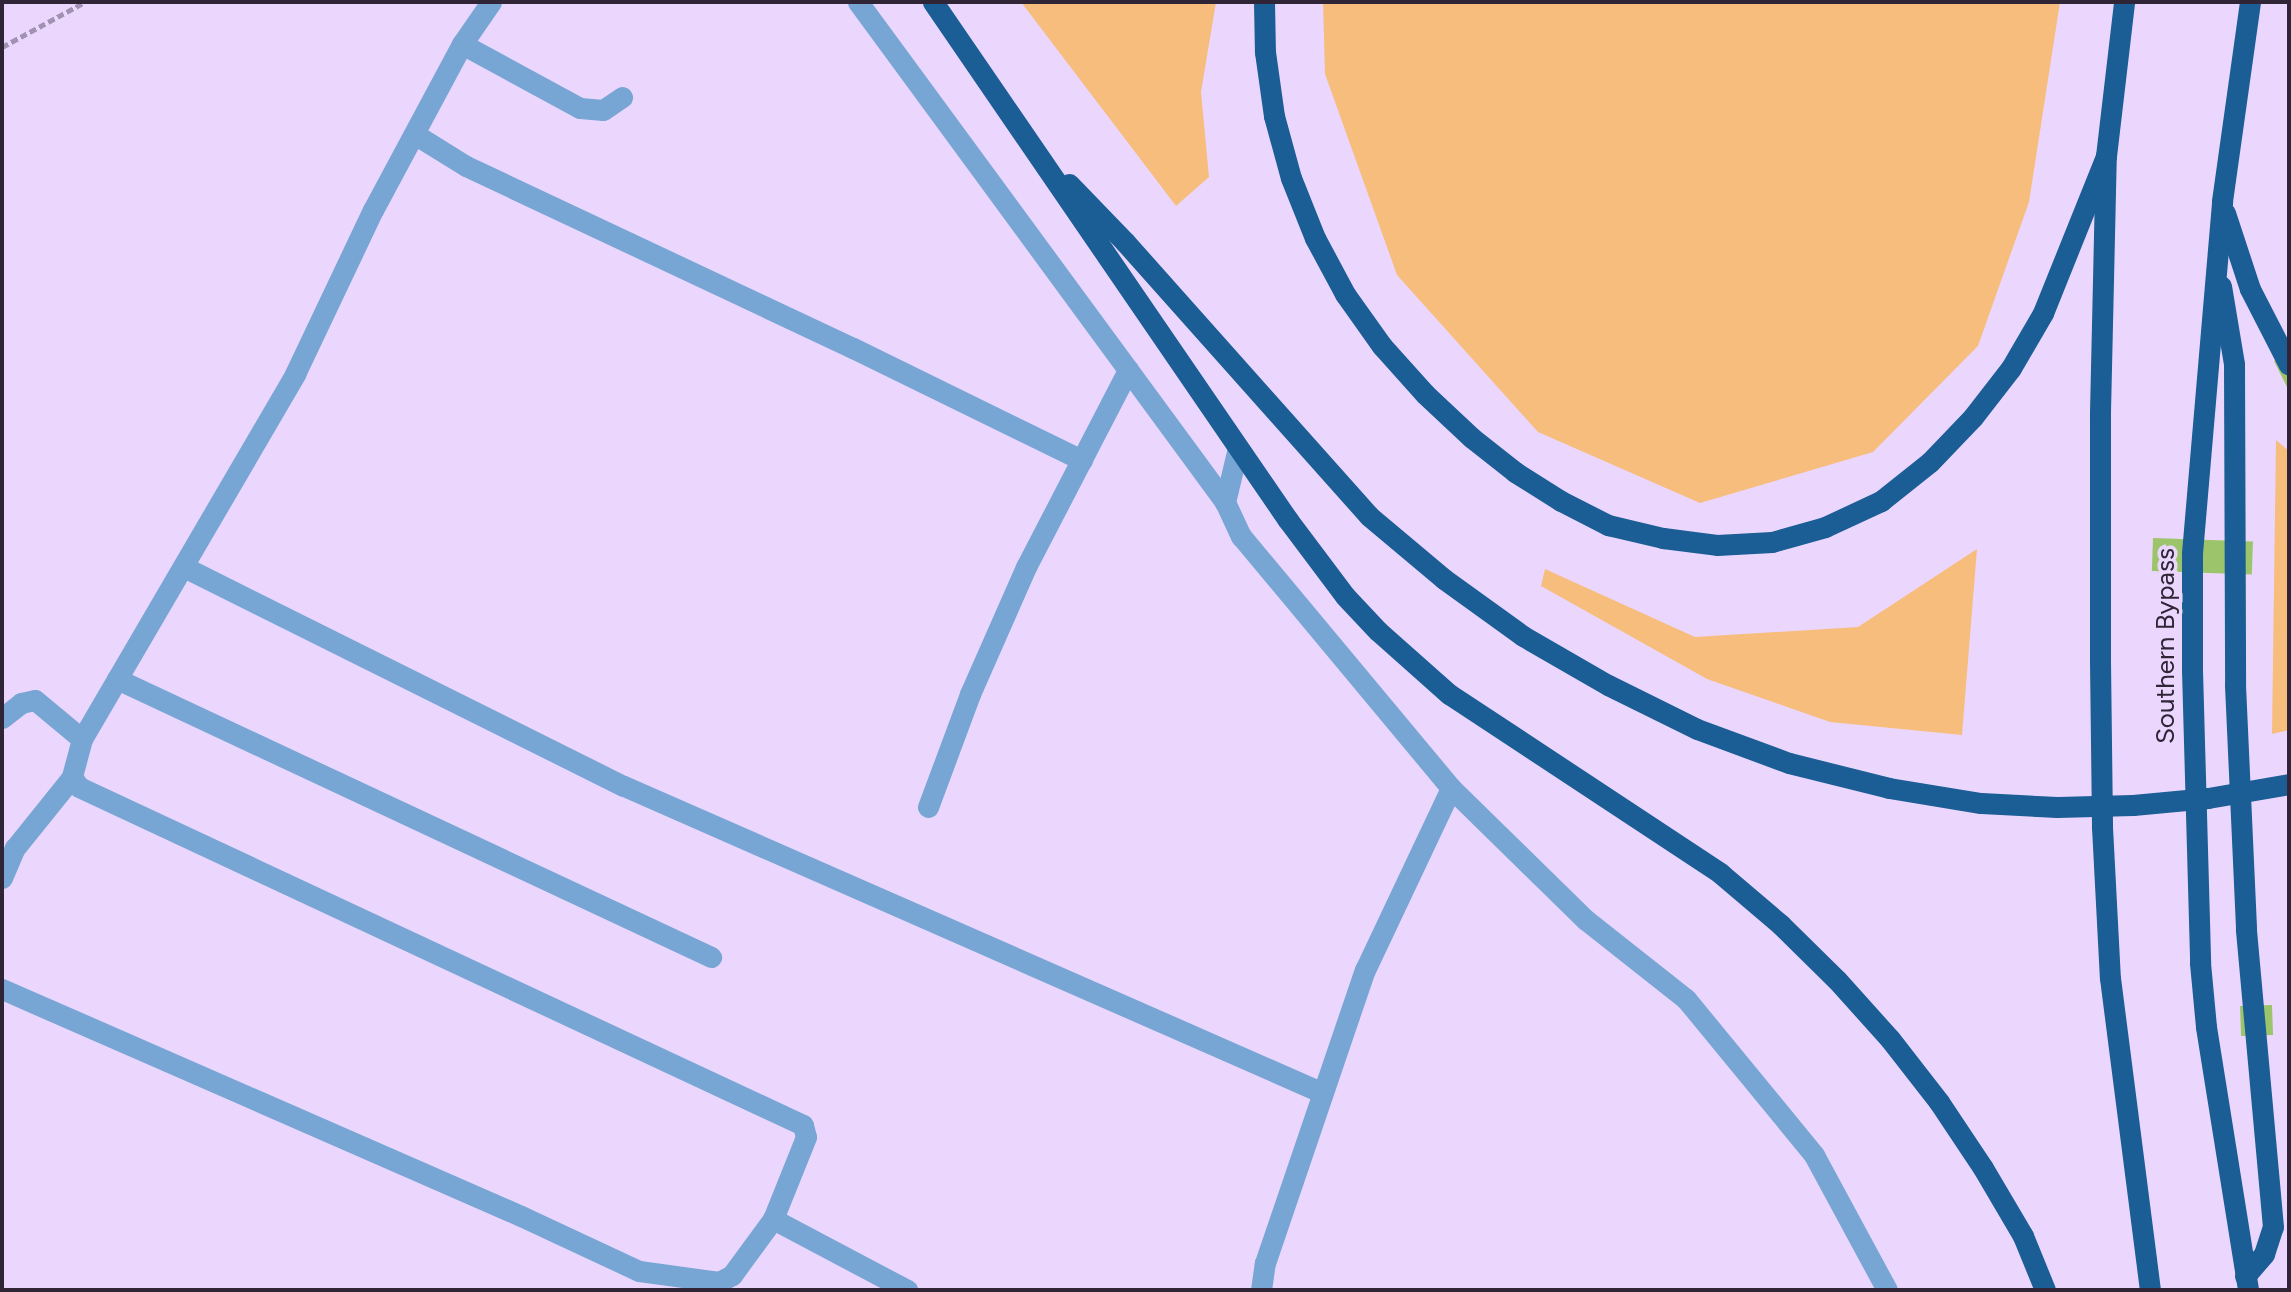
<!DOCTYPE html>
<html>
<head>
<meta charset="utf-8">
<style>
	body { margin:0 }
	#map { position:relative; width:2291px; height:1292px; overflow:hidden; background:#ebd7fe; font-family:Figtree,sans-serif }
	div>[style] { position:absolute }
	.green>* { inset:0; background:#f6bd7d }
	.building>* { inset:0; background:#9cc46a; transform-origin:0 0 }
	.path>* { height:4.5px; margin-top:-2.25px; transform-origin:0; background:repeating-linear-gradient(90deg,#a292b1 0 7px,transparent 0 10.5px) }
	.street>* { height:21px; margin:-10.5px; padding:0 10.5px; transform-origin:10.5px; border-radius:10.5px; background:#78a6d4 }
	.highway>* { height:21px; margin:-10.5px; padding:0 10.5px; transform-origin:10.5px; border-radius:10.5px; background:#1b5d95 }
	.highway-bridge>* { height:21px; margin:-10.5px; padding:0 10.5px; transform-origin:10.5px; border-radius:10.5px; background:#1b5d95 }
	span { translate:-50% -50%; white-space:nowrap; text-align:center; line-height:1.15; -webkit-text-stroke:7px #ebd7fe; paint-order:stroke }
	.street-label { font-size:26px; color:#2f2537 }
	.frame { position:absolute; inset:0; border:4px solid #2f2537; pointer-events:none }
</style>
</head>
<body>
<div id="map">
	<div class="green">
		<i style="clip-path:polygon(1021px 2px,1216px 2px,1201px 92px,1209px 177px,1176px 206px)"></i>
		<i style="clip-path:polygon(1323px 2px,2060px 2px,2029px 202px,1978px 346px,1873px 452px,1700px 503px,1538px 432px,1397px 275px,1325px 74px)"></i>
		<i style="clip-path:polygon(2276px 440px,2289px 451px,2289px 730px,2272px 734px)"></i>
		<i style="clip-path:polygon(1977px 549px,1962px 735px,1830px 722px,1707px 679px,1541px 586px,1545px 569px,1695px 637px,1858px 627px)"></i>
	</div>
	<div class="building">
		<i style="clip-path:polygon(2289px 354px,2289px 386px,2287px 387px,2274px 361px)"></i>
		<i style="left:2153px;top:538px;width:100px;height:33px;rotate:2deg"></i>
		<i style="left:2272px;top:1005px;width:30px;height:32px;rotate:88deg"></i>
	</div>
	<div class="path">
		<i style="left:2px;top:47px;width:94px;rotate:-28.5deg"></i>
	</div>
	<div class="street">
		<i style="left:858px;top:2px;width:620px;rotate:53.72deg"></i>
		<i style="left:462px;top:44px;width:134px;rotate:28.5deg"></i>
		<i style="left:580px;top:108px;width:23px;rotate:5deg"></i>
		<i style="left:603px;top:110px;width:23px;rotate:-34deg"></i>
		<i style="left:416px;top:135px;width:59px;rotate:31.8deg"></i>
		<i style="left:466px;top:166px;width:428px;rotate:25.2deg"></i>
		<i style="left:853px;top:348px;width:255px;rotate:26.1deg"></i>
		<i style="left:1238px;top:448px;width:56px;rotate:103.5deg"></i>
		<i style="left:1225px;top:502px;width:38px;rotate:65deg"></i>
		<i style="left:1241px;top:536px;width:328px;rotate:50.2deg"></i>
		<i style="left:1451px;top:788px;width:189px;rotate:44.4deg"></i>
		<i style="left:1586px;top:920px;width:127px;rotate:38.3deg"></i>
		<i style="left:1686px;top:999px;width:202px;rotate:50.6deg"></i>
		<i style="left:1814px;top:1155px;width:153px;rotate:61.6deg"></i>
		<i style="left:184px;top:567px;width:491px;rotate:26.5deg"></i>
		<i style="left:624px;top:786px;width:763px;rotate:23.71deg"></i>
		<i style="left:117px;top:679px;width:656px;rotate:25.08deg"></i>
		<i style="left:2px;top:718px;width:24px;rotate:-38deg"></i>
		<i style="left:21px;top:703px;width:14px;rotate:-12deg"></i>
		<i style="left:35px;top:700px;width:61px;rotate:39.7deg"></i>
		<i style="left:82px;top:739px;width:39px;rotate:105deg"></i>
		<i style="left:72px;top:777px;width:12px;rotate:55deg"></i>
		<i style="left:79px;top:787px;width:799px;rotate:25.03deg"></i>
		<i style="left:803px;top:1125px;width:12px;rotate:76deg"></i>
		<i style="left:806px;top:1137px;width:88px;rotate:111.9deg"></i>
		<i style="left:773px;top:1219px;width:152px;rotate:27.9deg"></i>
		<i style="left:82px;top:739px;width:423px;rotate:-59.7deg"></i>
		<i style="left:295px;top:374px;width:182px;rotate:-64.6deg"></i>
		<i style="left:373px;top:210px;width:188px;rotate:-61.8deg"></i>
		<i style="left:462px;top:44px;width:51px;rotate:-55.4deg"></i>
		<i style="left:928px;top:807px;width:121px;rotate:-69.6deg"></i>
		<i style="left:970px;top:694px;width:139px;rotate:-66.2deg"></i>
		<i style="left:1026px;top:567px;width:222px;rotate:-62.6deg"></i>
		<i style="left:2px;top:878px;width:33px;rotate:-67deg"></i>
		<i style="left:15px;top:848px;width:91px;rotate:-51.2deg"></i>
		<i style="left:2px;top:989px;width:566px;rotate:23.62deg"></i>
		<i style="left:521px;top:1216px;width:130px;rotate:25deg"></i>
		<i style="left:639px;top:1271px;width:81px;rotate:7.8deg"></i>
		<i style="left:719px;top:1282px;width:15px;rotate:-28deg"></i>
		<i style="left:732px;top:1275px;width:69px;rotate:-53.8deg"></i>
		<i style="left:1261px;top:1290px;width:27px;rotate:-82deg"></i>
		<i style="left:1265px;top:1263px;width:310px;rotate:-71.2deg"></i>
		<i style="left:1365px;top:970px;width:201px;rotate:-64.7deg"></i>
	</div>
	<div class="highway">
		<i style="left:933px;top:2px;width:628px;rotate:55.58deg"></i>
		<i style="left:1288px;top:520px;width:95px;rotate:53.1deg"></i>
		<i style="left:1345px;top:596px;width:48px;rotate:46.7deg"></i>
		<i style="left:1378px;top:631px;width:95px;rotate:41.6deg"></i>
		<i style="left:1449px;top:694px;width:325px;rotate:33.4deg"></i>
		<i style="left:1720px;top:873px;width:80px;rotate:40.4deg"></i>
		<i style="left:1781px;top:925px;width:78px;rotate:44.5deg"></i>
		<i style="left:1837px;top:980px;width:79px;rotate:48.1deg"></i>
		<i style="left:1890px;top:1039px;width:80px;rotate:52.1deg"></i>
		<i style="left:1939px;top:1102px;width:79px;rotate:56.3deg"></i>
		<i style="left:1983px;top:1168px;width:79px;rotate:59.5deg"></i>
		<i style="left:2023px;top:1236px;width:58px;rotate:67.8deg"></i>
		<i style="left:1264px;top:2px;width:50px;rotate:88.9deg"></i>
		<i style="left:1265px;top:52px;width:65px;rotate:82deg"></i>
		<i style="left:1274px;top:116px;width:64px;rotate:74.7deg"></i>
		<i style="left:1291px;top:178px;width:65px;rotate:68.2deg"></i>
		<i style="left:1315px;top:238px;width:64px;rotate:61.8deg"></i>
		<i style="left:1345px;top:294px;width:64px;rotate:54.6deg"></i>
		<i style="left:1382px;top:346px;width:64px;rotate:48.1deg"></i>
		<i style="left:1425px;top:394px;width:64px;rotate:43.1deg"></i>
		<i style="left:1472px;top:438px;width:55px;rotate:38.3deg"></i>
		<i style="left:1515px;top:472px;width:54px;rotate:32.2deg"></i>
		<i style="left:1561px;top:501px;width:53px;rotate:27.1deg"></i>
		<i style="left:1608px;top:525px;width:57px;rotate:13.3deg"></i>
		<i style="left:1663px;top:538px;width:54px;rotate:7.4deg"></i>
		<i style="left:1717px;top:545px;width:55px;rotate:-3.1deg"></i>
		<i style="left:1772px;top:542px;width:55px;rotate:-15.8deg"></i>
		<i style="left:1825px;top:527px;width:62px;rotate:-24.9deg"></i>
		<i style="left:1881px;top:501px;width:63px;rotate:-38.5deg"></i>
		<i style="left:1930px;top:462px;width:62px;rotate:-46.3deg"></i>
		<i style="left:1973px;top:417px;width:62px;rotate:-52.2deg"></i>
		<i style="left:2011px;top:368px;width:64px;rotate:-59.8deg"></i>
		<i style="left:2043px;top:313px;width:169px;rotate:-68.1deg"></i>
		<i style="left:1069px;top:184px;width:81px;rotate:46deg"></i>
		<i style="left:1125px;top:242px;width:367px;rotate:48.3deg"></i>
		<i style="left:1369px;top:516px;width:98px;rotate:40deg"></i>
		<i style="left:1444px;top:579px;width:97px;rotate:35.8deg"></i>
		<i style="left:1523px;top:636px;width:98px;rotate:30deg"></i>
		<i style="left:1608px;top:685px;width:99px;rotate:26.3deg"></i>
		<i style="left:1697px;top:729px;width:98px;rotate:20.3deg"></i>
		<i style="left:1789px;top:763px;width:103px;rotate:14deg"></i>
		<i style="left:1889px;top:788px;width:93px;rotate:9.3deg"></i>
		<i style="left:1981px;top:803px;width:76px;rotate:3deg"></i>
		<i style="left:2057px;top:807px;width:76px;rotate:-1.5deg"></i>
		<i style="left:2133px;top:805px;width:75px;rotate:-5.3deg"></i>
		<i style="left:2208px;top:798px;width:82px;rotate:-9.8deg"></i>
		<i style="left:2225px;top:213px;width:80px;rotate:71.8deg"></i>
		<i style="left:2250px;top:289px;width:85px;rotate:62.8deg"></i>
		<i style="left:2221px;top:286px;width:79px;rotate:80.5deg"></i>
		<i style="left:2234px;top:364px;width:321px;rotate:89.8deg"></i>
		<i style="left:2100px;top:661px;width:249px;rotate:-90deg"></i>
		<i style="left:2100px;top:412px;width:256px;rotate:-88.7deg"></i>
		<i style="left:2106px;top:156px;width:155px;rotate:-83.3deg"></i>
		<i style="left:2192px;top:670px;width:117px;rotate:-90deg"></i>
		<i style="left:2192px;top:553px;width:353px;rotate:-85.1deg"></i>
		<i style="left:2222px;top:201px;width:201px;rotate:-82deg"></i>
		<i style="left:2200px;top:963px;width:64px;rotate:84.6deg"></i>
		<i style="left:2206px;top:1027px;width:266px;rotate:80.9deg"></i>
		<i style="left:2110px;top:978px;width:315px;rotate:82.7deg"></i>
		<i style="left:2245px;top:1276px;width:29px;rotate:-49deg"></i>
		<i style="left:2264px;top:1254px;width:28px;rotate:-72deg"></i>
		<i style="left:2273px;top:1227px;width:299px;rotate:-95.2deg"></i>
	</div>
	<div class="highway-bridge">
		<i style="left:2100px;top:661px;width:166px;rotate:89.3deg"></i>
		<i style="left:2102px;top:827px;width:151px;rotate:87deg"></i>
		<i style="left:2192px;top:670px;width:293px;rotate:88.4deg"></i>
		<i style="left:2235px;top:685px;width:244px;rotate:87.4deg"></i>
	</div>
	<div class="street-label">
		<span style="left:2166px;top:646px;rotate:-90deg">Southern Bypass</span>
	</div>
	<div class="frame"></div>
</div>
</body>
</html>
